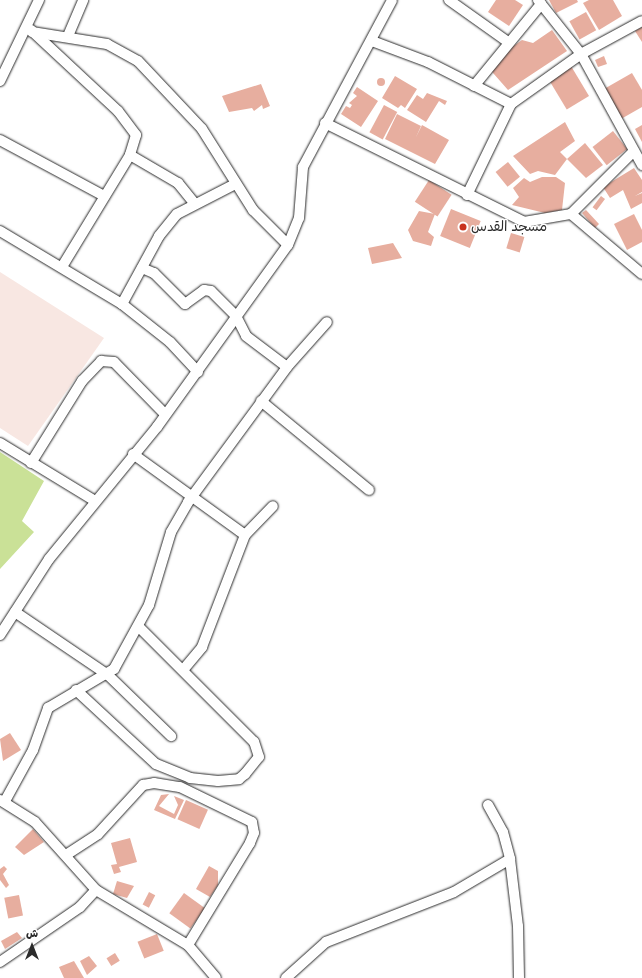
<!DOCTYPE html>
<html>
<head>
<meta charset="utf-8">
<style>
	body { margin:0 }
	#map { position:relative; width:642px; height:978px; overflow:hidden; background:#fff; font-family:"Balsamiq Sans","Playpen Sans Arabic",sans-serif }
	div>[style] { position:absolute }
	.built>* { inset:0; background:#f8e7e2 }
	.green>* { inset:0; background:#cae197 }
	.building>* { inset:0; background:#e7ae9f; transform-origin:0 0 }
	.round { border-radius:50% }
	.roads { filter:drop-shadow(0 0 1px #2b2b2b) drop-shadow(0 0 1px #2b2b2b) }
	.minor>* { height:10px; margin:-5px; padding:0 5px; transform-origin:5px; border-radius:5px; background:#fff }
	.dots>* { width:11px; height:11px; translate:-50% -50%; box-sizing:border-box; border:2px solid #fff; border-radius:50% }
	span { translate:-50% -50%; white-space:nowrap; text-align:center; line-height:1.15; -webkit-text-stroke:3px #fff; paint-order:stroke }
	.poi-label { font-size:14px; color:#2b2b2b }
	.left { translate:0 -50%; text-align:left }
	.north { position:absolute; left:12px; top:926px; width:40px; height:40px; -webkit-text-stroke:3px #fff; paint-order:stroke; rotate:0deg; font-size:11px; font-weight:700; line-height:16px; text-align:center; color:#2b2b2b }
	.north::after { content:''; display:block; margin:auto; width:14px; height:18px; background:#2b2b2b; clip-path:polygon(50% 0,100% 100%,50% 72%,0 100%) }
</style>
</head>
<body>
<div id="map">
	<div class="built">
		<i style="clip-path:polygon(0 272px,104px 338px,28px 446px,0 428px)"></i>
	</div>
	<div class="green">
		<i style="clip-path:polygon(0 452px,44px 481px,22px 521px,34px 532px,0 569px)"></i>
	</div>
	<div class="building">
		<i style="clip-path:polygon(496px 0,515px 0,523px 5px,509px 26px,488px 12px)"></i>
		<i style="clip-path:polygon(549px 0,577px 0,578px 2px,556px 13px)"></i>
		<i style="clip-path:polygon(589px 0,613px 0,622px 16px,599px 30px,583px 3px)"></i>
		<i style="left:586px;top:12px;width:21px;height:19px;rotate:61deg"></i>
		<i style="clip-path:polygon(642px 27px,642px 42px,635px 31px)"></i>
		<i style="clip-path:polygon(552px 30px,567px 51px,508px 90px,486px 65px,522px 40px,533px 43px)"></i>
		<i style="clip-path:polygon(604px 56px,607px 64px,598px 67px,595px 60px)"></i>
		<i style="left:571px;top:66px;width:35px;height:26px;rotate:59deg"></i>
		<i style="clip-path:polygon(632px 73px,642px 90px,642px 107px,621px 119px,604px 89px)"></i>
		<i style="clip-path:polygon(395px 76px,417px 89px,405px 108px,401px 105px,398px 108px,382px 98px)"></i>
		<i class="round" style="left:377px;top:78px;width:8px;height:8px"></i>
		<i style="clip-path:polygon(261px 84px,270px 106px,263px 109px,262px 105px,254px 111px,252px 108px,229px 112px,222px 96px)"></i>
		<i style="clip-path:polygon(357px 87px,378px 101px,361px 127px,341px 114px,346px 106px,350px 108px,352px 105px,349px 103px,357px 96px,353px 93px)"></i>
		<i style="clip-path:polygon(427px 93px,447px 101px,445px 105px,439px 101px,426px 122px,407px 110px,417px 95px,423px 99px)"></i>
		<i style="left:384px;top:105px;width:15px;height:31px;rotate:28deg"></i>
		<i style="clip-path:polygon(397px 114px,421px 126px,416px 137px,422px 125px,449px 140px,435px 164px,385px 139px)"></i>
		<i style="clip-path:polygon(565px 122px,575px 141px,560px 152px,567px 159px,555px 175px,538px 171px,530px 174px,513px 156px)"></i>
		<i style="clip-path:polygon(642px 125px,642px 142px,635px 129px)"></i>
		<i style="left:613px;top:131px;width:23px;height:26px;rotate:52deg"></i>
		<i style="clip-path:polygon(585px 143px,603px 165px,586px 178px,567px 159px)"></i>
		<i style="left:508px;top:162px;width:19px;height:16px;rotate:51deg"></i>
		<i style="clip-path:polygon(634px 168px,642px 180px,642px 192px,635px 196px,642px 193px,642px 203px,631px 209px,623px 190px,610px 198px,603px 187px)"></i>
		<i style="clip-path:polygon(542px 177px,556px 177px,565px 183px,562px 210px,545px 213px,512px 205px,519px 197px,513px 188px,524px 178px,530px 182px)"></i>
		<i style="left:429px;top:180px;width:27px;height:26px;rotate:33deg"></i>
		<i style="left:601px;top:196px;width:5px;height:14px;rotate:37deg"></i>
		<i style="left:451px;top:209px;width:32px;height:29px;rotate:22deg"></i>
		<i style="clip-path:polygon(586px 210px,599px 224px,595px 228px,582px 213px)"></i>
		<i style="clip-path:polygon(419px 211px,435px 214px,428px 232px,434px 237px,431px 246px,413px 241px,408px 230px)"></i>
		<i style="clip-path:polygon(634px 214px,642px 230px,642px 242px,627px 250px,614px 224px)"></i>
		<i style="left:511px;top:233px;width:14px;height:16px;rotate:17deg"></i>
		<i style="clip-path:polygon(393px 243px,402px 258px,372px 264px,368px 248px)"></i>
		<i style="clip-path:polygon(10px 733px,21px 750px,3px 761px,0 739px)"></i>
		<i style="clip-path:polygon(169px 794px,159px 806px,174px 814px,178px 805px,174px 796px,184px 800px,175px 819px,154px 810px,161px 795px)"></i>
		<i style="left:186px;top:800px;width:24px;height:21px;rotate:24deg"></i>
		<i style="clip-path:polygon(33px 829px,44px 842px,24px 855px,15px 847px)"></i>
		<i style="clip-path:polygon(130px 838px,137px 862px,119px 867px,121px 872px,114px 874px,111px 865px,117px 864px,111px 843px)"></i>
		<i style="clip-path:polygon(4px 866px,7px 869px,3px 874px,9px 885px,6px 888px,0 880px,0 869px)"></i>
		<i style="clip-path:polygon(209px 866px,218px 871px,218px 885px,210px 897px,196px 889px)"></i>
		<i style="clip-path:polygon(117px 881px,134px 886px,127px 898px,113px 894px)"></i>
		<i style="left:149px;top:892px;width:7px;height:14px;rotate:27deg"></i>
		<i style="left:184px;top:893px;width:26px;height:25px;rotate:36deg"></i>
		<i style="left:19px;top:895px;width:21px;height:15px;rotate:79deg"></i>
		<i style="clip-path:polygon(17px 932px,22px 938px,5px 949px,1px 941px)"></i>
		<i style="left:157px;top:934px;width:18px;height:21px;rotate:68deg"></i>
		<i style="left:115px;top:953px;width:9px;height:10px;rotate:58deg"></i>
		<i style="clip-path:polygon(89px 956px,97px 966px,87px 975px,80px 961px)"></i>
		<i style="clip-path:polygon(74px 961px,84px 978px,64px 978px,59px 967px)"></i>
	</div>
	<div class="roads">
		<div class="minor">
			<i style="left:449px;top:0;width:72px;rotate:35.4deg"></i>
			<i style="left:538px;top:0;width:69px;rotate:51.5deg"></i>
			<i style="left:581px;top:54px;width:127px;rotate:61.2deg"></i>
			<i style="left:31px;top:30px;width:119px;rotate:43deg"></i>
			<i style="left:118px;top:111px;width:30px;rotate:53deg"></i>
			<i style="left:136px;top:135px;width:21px;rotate:107deg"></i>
			<i style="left:130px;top:155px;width:131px;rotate:121.3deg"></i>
			<i style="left:32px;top:32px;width:76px;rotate:9.1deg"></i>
			<i style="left:107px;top:44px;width:35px;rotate:29deg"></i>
			<i style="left:138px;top:61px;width:93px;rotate:46.7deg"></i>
			<i style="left:202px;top:129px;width:96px;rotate:57.8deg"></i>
			<i style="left:253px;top:210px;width:49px;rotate:45deg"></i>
			<i style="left:68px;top:36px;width:39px;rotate:-67deg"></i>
			<i style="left:372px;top:41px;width:60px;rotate:20.6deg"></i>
			<i style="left:428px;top:62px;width:93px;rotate:26.8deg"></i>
			<i style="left:0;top:81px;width:90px;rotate:-64.3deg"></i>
			<i style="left:474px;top:86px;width:106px;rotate:-50.7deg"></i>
			<i style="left:325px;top:123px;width:222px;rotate:26.4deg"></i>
			<i style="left:524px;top:222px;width:48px;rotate:-9.7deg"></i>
			<i style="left:571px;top:214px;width:89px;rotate:-45deg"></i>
			<i style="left:0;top:140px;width:118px;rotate:28.3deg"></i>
			<i style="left:130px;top:155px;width:56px;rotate:30.3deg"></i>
			<i style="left:178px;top:183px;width:27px;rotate:51deg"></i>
			<i style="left:467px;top:195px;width:101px;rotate:-64.2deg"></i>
			<i style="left:511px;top:104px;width:86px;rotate:-35.5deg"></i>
			<i style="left:581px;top:54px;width:69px;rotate:-28.4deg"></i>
			<i style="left:571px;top:214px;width:93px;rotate:40.2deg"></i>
			<i style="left:0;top:231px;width:142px;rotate:30.9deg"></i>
			<i style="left:122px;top:304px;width:61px;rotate:38.4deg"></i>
			<i style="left:170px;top:342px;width:41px;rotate:47deg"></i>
			<i style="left:142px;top:268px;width:13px;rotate:23deg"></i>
			<i style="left:154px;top:273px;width:44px;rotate:45deg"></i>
			<i style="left:185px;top:304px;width:24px;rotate:-36deg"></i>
			<i style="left:204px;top:290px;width:7px;rotate:8deg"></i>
			<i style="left:211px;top:291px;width:35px;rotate:45deg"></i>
			<i style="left:236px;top:316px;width:22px;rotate:63deg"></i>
			<i style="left:246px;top:336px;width:51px;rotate:37.1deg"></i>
			<i style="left:122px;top:304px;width:77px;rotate:-61.4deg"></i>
			<i style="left:159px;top:236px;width:28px;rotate:-51deg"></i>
			<i style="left:177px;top:214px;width:65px;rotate:-27.3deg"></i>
			<i style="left:261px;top:401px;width:140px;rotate:39.5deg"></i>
			<i style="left:0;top:443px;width:111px;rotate:31.4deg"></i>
			<i style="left:133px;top:454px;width:138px;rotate:35.9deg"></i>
			<i style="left:31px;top:463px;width:97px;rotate:-58.1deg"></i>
			<i style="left:82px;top:381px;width:28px;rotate:-46deg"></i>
			<i style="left:101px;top:361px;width:13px;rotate:4deg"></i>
			<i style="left:114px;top:362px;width:73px;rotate:45.6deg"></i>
			<i style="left:15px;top:612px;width:112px;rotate:34.1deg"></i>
			<i style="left:108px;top:675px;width:88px;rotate:44.1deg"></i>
			<i style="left:0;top:635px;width:90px;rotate:-57.2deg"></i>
			<i style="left:49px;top:559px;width:171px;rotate:-50.7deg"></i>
			<i style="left:157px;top:427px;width:224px;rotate:-54.3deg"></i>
			<i style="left:288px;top:245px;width:29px;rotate:-68deg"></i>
			<i style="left:299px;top:218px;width:51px;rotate:-85.5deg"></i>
			<i style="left:303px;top:167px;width:189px;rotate:-61.9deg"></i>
			<i style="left:183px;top:670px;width:30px;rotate:-50deg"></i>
			<i style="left:202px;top:647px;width:120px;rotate:-69deg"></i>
			<i style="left:245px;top:535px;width:40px;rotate:-46deg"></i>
			<i style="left:76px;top:690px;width:109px;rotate:42.8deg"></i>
			<i style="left:156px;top:764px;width:37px;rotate:22deg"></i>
			<i style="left:190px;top:778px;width:28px;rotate:6deg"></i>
			<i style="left:218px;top:781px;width:21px;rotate:-5deg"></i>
			<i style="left:239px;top:779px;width:8px;rotate:-40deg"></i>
			<i style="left:245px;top:774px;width:22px;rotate:-51deg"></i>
			<i style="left:259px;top:757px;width:16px;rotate:-108deg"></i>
			<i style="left:254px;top:742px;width:163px;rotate:-135deg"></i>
			<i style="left:0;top:800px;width:41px;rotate:32.2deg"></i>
			<i style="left:35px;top:822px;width:91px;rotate:48.1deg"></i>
			<i style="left:96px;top:890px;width:107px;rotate:30.9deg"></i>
			<i style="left:188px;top:945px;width:43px;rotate:49.7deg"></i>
			<i style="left:5px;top:801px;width:58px;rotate:-61.2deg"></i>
			<i style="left:33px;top:750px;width:45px;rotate:-70.3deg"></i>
			<i style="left:48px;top:708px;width:77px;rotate:-30.6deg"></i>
			<i style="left:114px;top:669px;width:73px;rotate:-61.3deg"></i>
			<i style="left:149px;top:605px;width:76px;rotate:-73.2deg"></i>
			<i style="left:171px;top:532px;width:34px;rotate:-60deg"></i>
			<i style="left:188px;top:502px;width:167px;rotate:-53.7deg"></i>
			<i style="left:287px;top:367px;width:60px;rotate:-48.4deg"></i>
			<i style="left:488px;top:805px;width:31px;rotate:61deg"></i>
			<i style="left:503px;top:832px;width:28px;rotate:75deg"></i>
			<i style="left:510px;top:859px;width:67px;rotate:83.2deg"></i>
			<i style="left:518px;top:926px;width:52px;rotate:88.9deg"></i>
			<i style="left:66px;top:855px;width:38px;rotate:-33deg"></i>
			<i style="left:98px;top:834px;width:67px;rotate:-47.4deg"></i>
			<i style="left:143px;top:785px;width:11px;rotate:-10deg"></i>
			<i style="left:154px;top:783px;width:26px;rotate:9deg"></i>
			<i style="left:180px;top:787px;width:80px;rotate:25.9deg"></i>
			<i style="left:252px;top:822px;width:11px;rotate:80deg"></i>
			<i style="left:254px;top:833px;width:11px;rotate:112deg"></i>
			<i style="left:250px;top:843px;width:119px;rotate:121.3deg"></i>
			<i style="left:0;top:962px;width:97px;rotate:-34.5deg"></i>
			<i style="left:80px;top:907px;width:23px;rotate:-47deg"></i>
			<i style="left:286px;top:978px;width:54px;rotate:-42deg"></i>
			<i style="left:326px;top:942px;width:137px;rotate:-21.3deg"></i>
			<i style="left:454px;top:892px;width:65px;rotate:-30.5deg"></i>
		</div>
	</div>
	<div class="dots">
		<i style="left:463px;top:227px;background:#c8321e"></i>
	</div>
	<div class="poi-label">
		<span class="left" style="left:471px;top:227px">مسجد القدس</span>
	</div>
	<div class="north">ش</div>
</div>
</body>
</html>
